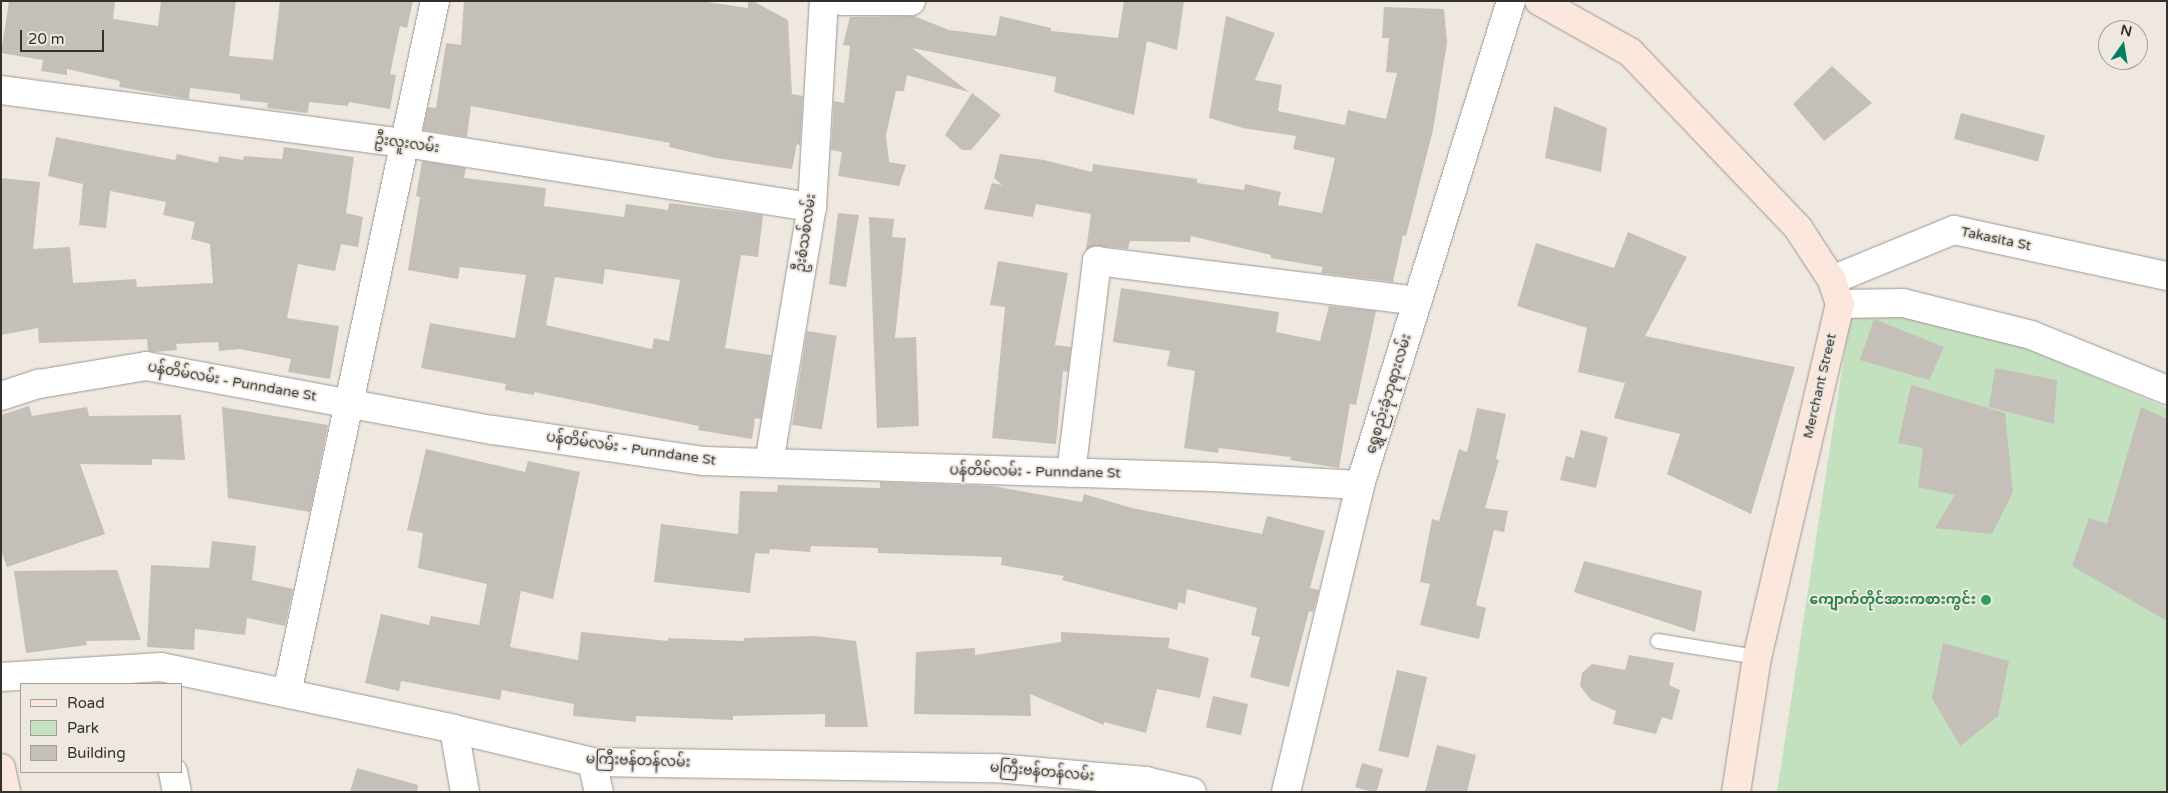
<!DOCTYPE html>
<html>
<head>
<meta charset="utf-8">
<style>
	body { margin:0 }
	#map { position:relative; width:2168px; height:793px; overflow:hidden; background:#eee8e1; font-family:"Varela Round","Noto Sans Myanmar",sans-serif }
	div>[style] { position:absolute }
	.green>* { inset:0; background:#c4e1bf }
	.building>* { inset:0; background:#c5bfb9; transform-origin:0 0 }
	.roads { filter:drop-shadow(0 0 1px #9d9791) drop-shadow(0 0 1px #9d9791) }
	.lane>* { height:14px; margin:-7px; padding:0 7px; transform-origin:7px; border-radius:7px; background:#fff }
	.street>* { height:28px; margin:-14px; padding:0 14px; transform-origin:14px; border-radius:14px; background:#fff }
	.secondary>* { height:28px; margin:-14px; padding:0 14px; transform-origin:14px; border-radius:14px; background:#fbe7dc }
	.dots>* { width:14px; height:14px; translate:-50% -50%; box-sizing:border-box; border:2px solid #eee8e1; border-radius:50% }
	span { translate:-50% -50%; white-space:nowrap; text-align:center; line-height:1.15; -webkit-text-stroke:4px #eee8e1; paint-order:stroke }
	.street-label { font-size:14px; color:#33312e }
	.leisure-label { font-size:14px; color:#27864d; font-weight:700 }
	.right { translate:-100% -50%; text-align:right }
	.frame { position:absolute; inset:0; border:2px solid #33312e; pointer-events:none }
	.legend { position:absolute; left:20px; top:683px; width:162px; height:90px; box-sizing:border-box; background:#eee8e1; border:1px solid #a39f99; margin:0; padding:6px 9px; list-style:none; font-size:15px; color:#33312e }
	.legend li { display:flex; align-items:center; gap:10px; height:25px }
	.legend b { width:25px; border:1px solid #a39f99 }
	.north { position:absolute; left:2098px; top:20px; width:50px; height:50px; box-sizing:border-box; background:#eee8e1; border:1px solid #a39f99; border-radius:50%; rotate:13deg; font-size:14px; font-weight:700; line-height:20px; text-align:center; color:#33312e }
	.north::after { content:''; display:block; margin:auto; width:18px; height:22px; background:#007f5f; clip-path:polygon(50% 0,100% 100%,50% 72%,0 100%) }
	.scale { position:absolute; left:20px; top:30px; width:84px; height:22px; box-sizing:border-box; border:2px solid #33312e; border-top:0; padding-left:6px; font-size:15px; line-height:18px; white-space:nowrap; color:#33312e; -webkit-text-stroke:4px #eee8e1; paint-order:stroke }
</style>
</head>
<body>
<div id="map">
	<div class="green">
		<i style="clip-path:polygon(1892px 291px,2167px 408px,2167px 792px,1777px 792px,1850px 317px)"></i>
	</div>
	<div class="building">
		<i style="clip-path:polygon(9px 1px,115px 1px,113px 19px,158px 26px,161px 1px,236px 1px,229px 56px,273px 60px,280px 1px,413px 1px,407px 28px,400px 26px,390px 74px,396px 75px,390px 109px,349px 102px,348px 106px,309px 102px,308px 113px,267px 108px,268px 103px,240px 100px,240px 94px,190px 88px,189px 99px,119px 87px,120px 81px,67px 69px,67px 75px,41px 71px,43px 60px,1px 53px)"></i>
		<i style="clip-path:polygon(464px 1px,700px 1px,748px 8px,748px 1px,753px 1px,788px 20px,792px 94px,803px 96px,800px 145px,797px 144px,792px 169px,716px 158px,669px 147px,670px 143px,471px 106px,467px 137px,423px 130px,428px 107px,436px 108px,446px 43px,461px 45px)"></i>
		<i style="clip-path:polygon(1124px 1px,1184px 1px,1177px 50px,1147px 41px,1134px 115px,1054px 92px,1056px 77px,912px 48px,969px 92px,907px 75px,904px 91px,896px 91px,886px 135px,889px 162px,906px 165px,899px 186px,838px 176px,842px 152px,831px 150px,834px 101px,844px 103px,850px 46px,843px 45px,850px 17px,914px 16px,949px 30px,996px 36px,1000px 16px,1051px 28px,1051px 31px,1118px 38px)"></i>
		<i style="clip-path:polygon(1384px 7px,1444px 9px,1447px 43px,1433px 130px,1406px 236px,1403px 235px,1393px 282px,1321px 273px,1323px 267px,1271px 258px,1271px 255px,1191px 236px,1190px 242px,1130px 241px,1128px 249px,1098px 246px,1086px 250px,1091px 214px,1036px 204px,1033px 217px,984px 209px,992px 183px,1002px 185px,994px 178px,1000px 154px,1044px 160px,1092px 172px,1093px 164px,1197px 179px,1197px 183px,1244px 190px,1245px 184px,1281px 192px,1278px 205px,1322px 213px,1335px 158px,1293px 149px,1296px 136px,1243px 128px,1209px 118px,1226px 16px,1275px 33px,1255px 80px,1282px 85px,1278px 111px,1345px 125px,1348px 110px,1386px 119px,1397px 73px,1386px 72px,1389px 38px,1382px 38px)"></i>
		<i style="clip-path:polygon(1832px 66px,1872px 103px,1824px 141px,1793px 104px)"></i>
		<i style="clip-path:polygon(972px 93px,1001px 115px,971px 150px,962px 150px,945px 135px)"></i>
		<i style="clip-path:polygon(1554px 106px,1607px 128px,1601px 172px,1545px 158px)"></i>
		<i style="left:1961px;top:113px;width:87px;height:27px;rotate:15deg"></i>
		<i style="clip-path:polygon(56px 137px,175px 160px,177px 154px,218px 163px,219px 156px,243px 160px,244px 156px,282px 159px,284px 147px,354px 157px,346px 213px,363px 217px,358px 247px,341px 244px,335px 271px,298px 264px,287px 318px,339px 326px,330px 379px,288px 372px,291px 359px,240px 349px,219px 351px,218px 342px,176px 344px,177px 350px,154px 352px,148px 351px,147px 339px,39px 343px,38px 328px,1px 335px,1px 178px,40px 182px,33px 249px,70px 247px,73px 283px,136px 279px,137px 287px,213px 283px,210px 244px,191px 239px,195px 222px,163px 215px,166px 202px,110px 191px,106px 228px,79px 225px,83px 184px,48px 176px)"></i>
		<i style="clip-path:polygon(evenodd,422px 161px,466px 168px,464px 178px,546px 188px,544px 206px,624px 217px,626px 204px,668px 210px,669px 203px,763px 215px,758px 257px,741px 255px,725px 348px,771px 355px,761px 419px,755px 418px,752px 439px,698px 430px,699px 426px,534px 392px,534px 395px,505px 390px,506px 384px,421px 368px,430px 323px,515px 338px,526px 275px,460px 267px,458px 279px,408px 270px,420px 197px,416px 196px,422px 161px,605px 269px,680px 280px,669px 341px,654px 338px,652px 349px,546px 325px,555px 277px,603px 284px,605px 269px)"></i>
		<i style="clip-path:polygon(838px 213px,859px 215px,846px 287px,829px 284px)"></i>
		<i style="clip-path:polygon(869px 217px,894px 219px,892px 237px,906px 238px,895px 338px,916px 337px,919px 426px,877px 428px)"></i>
		<i style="clip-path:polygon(1628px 232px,1687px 257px,1645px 336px,1795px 367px,1751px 514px,1667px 474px,1680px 434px,1614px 418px,1625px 383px,1578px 372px,1587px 328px,1517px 306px,1536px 243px,1614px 268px)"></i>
		<i style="clip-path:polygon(998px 261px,1068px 273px,1055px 345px,1071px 347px,1068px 372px,1063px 371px,1056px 444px,992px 438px,1005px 307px,990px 305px)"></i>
		<i style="clip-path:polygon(1121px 288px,1279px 312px,1276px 332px,1320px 341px,1329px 306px,1376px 311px,1356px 405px,1350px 404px,1339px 468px,1290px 460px,1291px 457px,1219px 448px,1218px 453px,1184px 448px,1195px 371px,1167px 366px,1170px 351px,1113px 342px)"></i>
		<i style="clip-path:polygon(1874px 319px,1944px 347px,1929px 380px,1860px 360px)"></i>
		<i style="left:807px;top:331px;width:30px;height:95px;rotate:9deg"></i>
		<i style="clip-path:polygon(1995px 368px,2057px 380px,2054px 424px,1989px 407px)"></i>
		<i style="clip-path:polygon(1911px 385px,2005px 413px,2013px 492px,1992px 534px,1935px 528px,1955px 495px,1918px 487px,1923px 448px,1898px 443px)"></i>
		<i style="clip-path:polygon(29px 406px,32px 416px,87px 407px,89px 416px,181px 415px,185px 460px,152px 459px,152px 465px,80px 464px,105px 534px,7px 567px,1px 550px,1px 415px)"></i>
		<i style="clip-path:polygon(222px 407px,328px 425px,310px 512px,228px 498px)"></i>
		<i style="clip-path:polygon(2141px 407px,2167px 419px,2167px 621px,2072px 566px,2089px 518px,2107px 524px)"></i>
		<i style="clip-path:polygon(1477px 408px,1506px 414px,1496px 459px,1499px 460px,1485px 508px,1508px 511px,1504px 532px,1494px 530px,1476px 605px,1486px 608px,1479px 639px,1420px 625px,1430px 584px,1420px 582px,1432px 519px,1439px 521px,1459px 449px,1467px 452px)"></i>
		<i style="clip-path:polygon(1581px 430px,1608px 437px,1596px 488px,1560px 480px,1566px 456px,1574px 458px)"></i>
		<i style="clip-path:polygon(426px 449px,525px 472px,528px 461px,580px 472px,553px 599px,521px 591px,510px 647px,578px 660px,581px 632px,668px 641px,668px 638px,744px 641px,744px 638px,815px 636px,856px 641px,868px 727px,825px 727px,825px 714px,733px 716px,733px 720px,636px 716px,636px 722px,573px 716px,574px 704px,502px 690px,500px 700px,401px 681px,399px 691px,365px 683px,381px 614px,429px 625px,431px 616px,479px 625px,487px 584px,418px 568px,423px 533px,407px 530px)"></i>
		<i style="clip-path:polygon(880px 482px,992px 486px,1082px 502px,1084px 494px,1132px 508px,1262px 534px,1267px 516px,1325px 531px,1310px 588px,1319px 590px,1313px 612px,1309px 611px,1289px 687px,1250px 677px,1260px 637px,1251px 635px,1257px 608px,1187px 589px,1185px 604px,1179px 602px,1177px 610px,1062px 580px,1064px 576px,1001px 565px,1002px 557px,878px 553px,878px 548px,811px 546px,810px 552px,770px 549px,769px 554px,755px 553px,750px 593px,654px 582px,661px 524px,738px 534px,740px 491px,777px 492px,778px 485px,880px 488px)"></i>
		<i style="clip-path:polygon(212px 541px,256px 546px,252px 580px,293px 589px,285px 626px,247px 618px,245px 635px,195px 629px,194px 650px,147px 647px,151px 565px,209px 568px)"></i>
		<i style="clip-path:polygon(1584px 561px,1702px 591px,1695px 632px,1574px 592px)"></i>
		<i style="clip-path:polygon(117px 570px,141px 640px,86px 641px,87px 645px,26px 653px,14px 571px)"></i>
		<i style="clip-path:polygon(1061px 632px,1170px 638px,1168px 648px,1209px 658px,1200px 698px,1157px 689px,1146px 733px,1104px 722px,1104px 725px,1030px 694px,1031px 716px,914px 714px,916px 652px,975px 648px,975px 655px,1061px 642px)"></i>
		<i style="clip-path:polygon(1943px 643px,2009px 661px,1998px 716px,1960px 746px,1932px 698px)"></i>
		<i style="clip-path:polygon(1629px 655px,1674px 663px,1669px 685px,1680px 690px,1672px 720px,1662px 717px,1656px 734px,1613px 724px,1616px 711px,1591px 700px,1580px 686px,1582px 673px,1592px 664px,1625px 670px)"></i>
		<i style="left:1397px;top:670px;width:31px;height:83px;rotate:13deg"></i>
		<i style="left:1213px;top:696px;width:36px;height:32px;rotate:13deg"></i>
		<i style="clip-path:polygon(1437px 745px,1476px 755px,1467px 792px,1425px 792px)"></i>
		<i style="left:1362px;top:763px;width:22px;height:25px;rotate:16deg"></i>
		<i style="clip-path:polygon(357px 768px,418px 785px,417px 792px,350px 792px)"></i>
	</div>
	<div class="roads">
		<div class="lane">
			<i style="left:1658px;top:641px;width:100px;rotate:9.2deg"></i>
		</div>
		<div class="street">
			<i style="left:841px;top:1px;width:70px"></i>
			<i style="left:1px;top:90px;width:408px;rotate:7.5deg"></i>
			<i style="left:406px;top:143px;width:411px;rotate:9deg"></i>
			<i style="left:1832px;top:280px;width:132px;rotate:-22.3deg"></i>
			<i style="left:1954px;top:230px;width:218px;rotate:12.2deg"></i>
			<i style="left:1840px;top:304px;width:63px;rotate:-0.9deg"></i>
			<i style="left:1903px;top:303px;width:132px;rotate:14deg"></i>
			<i style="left:2031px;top:335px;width:147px;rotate:22deg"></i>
			<i style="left:1px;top:396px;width:40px;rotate:-18deg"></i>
			<i style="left:39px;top:384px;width:109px;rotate:-9.5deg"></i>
			<i style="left:146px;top:366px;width:353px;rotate:10.5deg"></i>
			<i style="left:493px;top:430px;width:213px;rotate:8.4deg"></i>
			<i style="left:704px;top:461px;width:509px;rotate:1.8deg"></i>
			<i style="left:1213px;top:477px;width:147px;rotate:3.1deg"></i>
			<i style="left:769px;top:463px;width:260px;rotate:-80.5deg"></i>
			<i style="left:812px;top:207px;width:206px;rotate:-86.7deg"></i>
			<i style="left:1071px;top:473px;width:214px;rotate:-83deg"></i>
			<i style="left:1097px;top:261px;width:323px;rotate:7.1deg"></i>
			<i style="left:1px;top:677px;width:160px;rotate:-3.6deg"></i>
			<i style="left:161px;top:667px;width:299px;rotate:11.9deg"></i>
			<i style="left:454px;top:729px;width:142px;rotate:13.4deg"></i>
			<i style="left:592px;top:762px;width:403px;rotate:0.9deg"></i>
			<i style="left:995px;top:768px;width:152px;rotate:4.9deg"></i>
			<i style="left:1146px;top:781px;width:47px;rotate:13.4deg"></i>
			<i style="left:287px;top:693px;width:708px;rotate:-77.93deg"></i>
			<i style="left:454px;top:729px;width:64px;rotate:80.1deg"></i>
			<i style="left:592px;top:762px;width:31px;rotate:77deg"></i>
			<i style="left:173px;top:772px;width:20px;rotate:79deg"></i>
			<i style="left:1286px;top:792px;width:316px;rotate:-76.4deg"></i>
			<i style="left:1360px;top:485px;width:507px;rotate:-72.67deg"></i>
		</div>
		<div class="secondary">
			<i style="left:1539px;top:1px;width:104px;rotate:29.3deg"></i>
			<i style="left:1630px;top:52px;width:243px;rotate:46.3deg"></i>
			<i style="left:1798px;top:228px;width:62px;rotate:56.8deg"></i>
			<i style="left:1832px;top:280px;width:25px;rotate:72deg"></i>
			<i style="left:1840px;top:304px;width:363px;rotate:103.2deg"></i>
			<i style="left:1757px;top:657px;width:137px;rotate:98.8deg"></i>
			<i style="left:1px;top:768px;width:25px;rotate:78deg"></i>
		</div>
	</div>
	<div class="dots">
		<i style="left:1986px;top:600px;background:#2e9e5b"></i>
	</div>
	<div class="street-label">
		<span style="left:407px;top:144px;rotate:8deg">ဦးလူးလမ်း</span>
		<span style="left:806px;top:233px;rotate:-82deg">ဦးစံသစ်လမ်း</span>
		<span style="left:1996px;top:239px;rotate:12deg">Takasita St</span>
		<span style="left:232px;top:382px;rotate:10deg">ပန်တိမ်လမ်း - Punndane St</span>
		<span style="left:1820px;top:386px;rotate:-77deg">Merchant Street</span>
		<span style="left:1389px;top:394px;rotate:-73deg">ရွှေစည်းခုံဘုရားလမ်း</span>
		<span style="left:631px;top:449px;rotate:8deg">ပန်တိမ်လမ်း - Punndane St</span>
		<span style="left:1035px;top:472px;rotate:1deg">ပန်တိမ်လမ်း - Punndane St</span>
		<span style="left:638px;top:761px;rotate:2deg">မကြီးဗန်တန်လမ်း</span>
		<span style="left:1042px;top:772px;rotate:5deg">မကြီးဗန်တန်လမ်း</span>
	</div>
	<div class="leisure-label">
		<span class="right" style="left:1976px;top:600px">ကျောက်တိုင်အားကစားကွင်း</span>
	</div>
	<div class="frame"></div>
	<ul class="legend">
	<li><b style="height:6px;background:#fbe7dc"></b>Road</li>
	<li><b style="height:14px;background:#c4e1bf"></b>Park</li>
	<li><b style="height:14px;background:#c5bfb9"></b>Building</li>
	</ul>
	<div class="north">N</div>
	<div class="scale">20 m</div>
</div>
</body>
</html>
